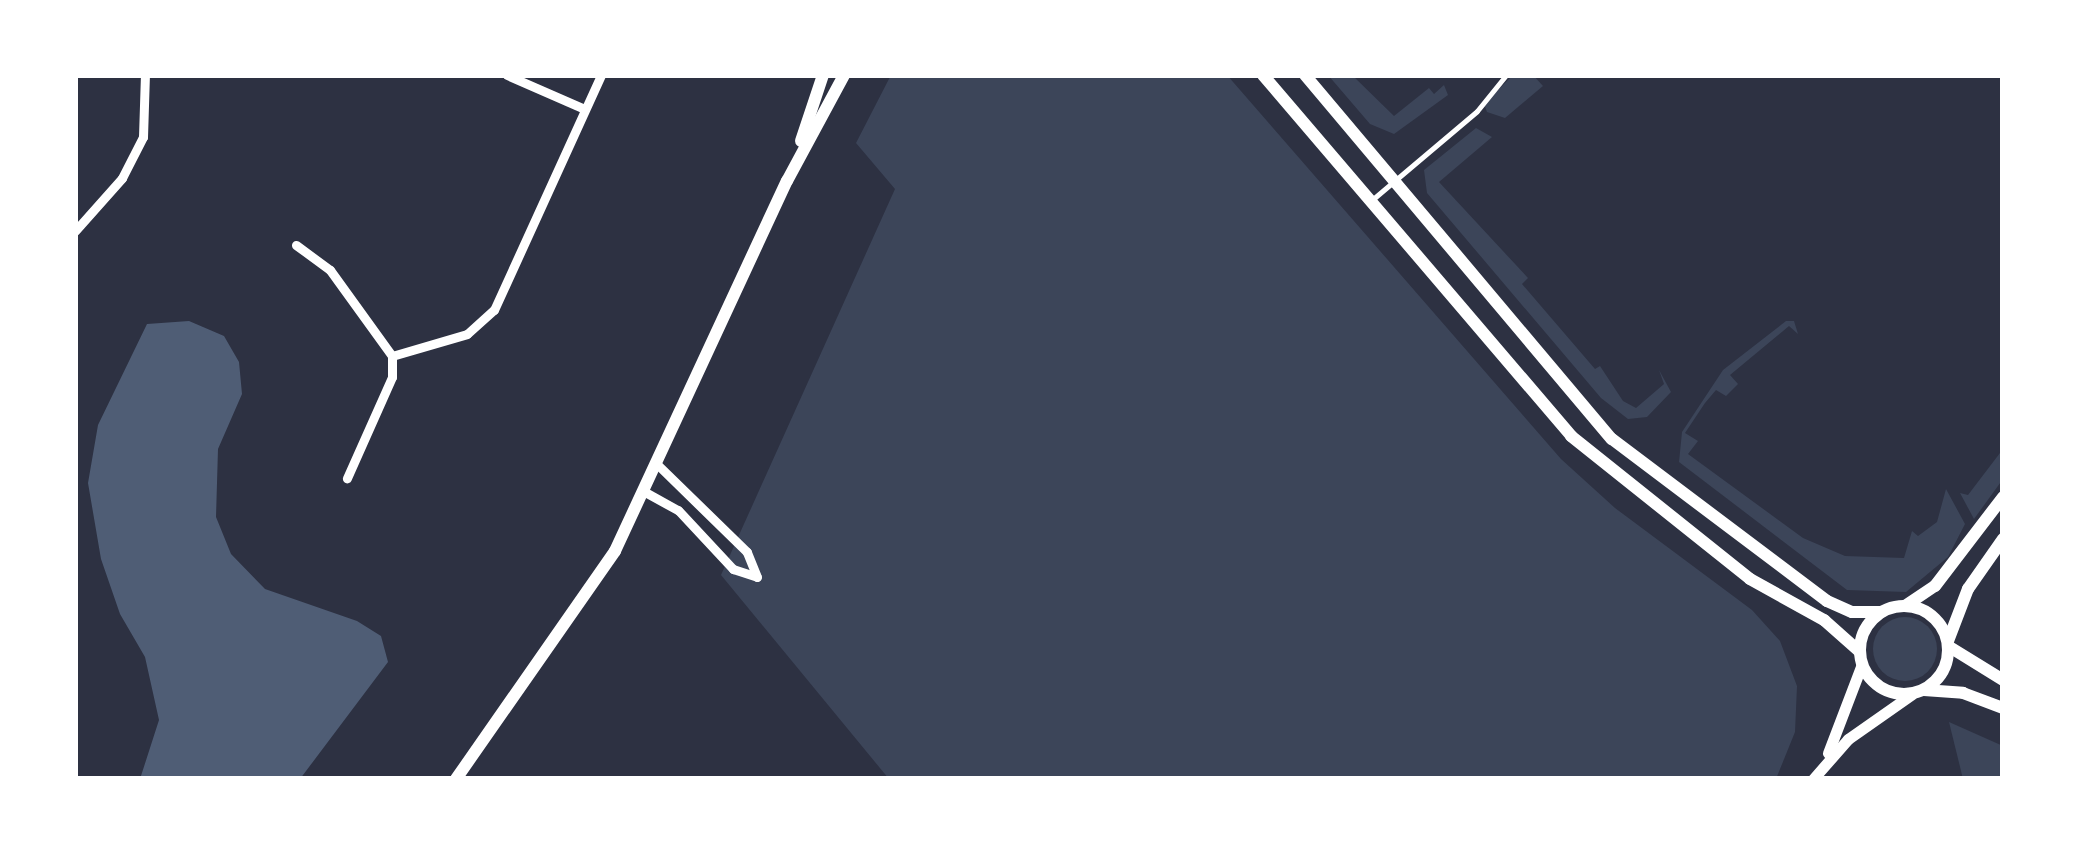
<!DOCTYPE html>
<html>
<head>
<meta charset="utf-8">
<style>
	body { margin:0 }
	#map { position:relative; width:2078px; height:854px; overflow:hidden; background:#2d3142; font-family:Raleway,sans-serif }
	div>[style] { position:absolute }
	.green>* { inset:0; background:#3c4559 }
	.round { border-radius:50% }
	.water>* { inset:0; background:#4f5d75 }
	.service>* { height:5px; margin:-2.5px; padding:0 2.5px; transform-origin:2.5px; border-radius:2.5px; background:#fff }
	.minor>* { height:9px; margin:-4.5px; padding:0 4.5px; transform-origin:4.5px; border-radius:4.5px; background:#fff }
	.tertiary>* { height:11px; margin:-5.5px; padding:0 5.5px; transform-origin:5.5px; border-radius:5.5px; background:#fff }
	.secondary>* { height:12px; margin:-6px; padding:0 6px; transform-origin:6px; border-radius:6px; background:#fff }
	.secondary>.ring { margin:-6px; padding:0; box-sizing:content-box; background:none; border:12px solid #fff; border-radius:50% }
	span { translate:-50% -50%; white-space:nowrap; text-align:center; line-height:1.15; -webkit-text-stroke:9px #fff; paint-order:stroke }
	.frame { position:absolute; inset:0; border:78px solid #fff; pointer-events:none }
</style>
</head>
<body>
<div id="map">
	<div class="green">
		<i style="clip-path:polygon(891px 75px,1227px 75px,1561px 459px,1615px 508px,1752px 610px,1780px 641px,1797px 686px,1795px 732px,1776px 779px,889px 779px,721px 575px,895px 189px,856px 143px)"></i>
		<i style="clip-path:polygon(1328px 75px,1352px 75px,1394px 116px,1429px 88px,1434px 94px,1444px 85px,1448px 95px,1394px 134px,1370px 124px)"></i>
		<i style="clip-path:polygon(1513px 75px,1533px 75px,1543px 86px,1505px 118px,1487px 112px,1484px 104px)"></i>
		<i style="clip-path:polygon(1476px 128px,1492px 137px,1439px 182px,1528px 278px,1522px 284px,1595px 369px,1600px 366px,1623px 401px,1636px 408px,1664px 384px,1659px 370px,1671px 392px,1647px 417px,1628px 419px,1601px 398px,1427px 193px,1424px 170px)"></i>
		<i style="clip-path:polygon(1786px 321px,1794px 321px,1798px 334px,1789px 326px,1730px 375px,1738px 384px,1726px 396px,1716px 390px,1705px 403px,1685px 433px,1698px 441px,1688px 454px,1803px 538px,1845px 556px,1904px 558px,1912px 531px,1918px 536px,1937px 522px,1946px 489px,1965px 524px,1948px 557px,1906px 592px,1847px 590px,1679px 462px,1682px 432px,1723px 370px)"></i>
		<i style="clip-path:polygon(2003px 449px,2003px 479px,1974px 519px,1960px 493px,1968px 495px)"></i>
		<i class="round" style="left:1873px;top:617px;width:64px;height:64px"></i>
		<i style="clip-path:polygon(1949px 722px,2003px 746px,2003px 779px,1963px 779px)"></i>
	</div>
	<div class="water">
		<i style="clip-path:polygon(189px 321px,224px 336px,239px 362px,242px 394px,218px 449px,216px 517px,231px 554px,265px 589px,357px 621px,381px 636px,388px 662px,300px 779px,140px 779px,159px 720px,145px 657px,120px 614px,101px 559px,88px 483px,98px 425px,147px 324px)"></i>
	</div>
	<div class="service">
		<i style="left:1373px;top:199px;width:136px;rotate:-40.2deg"></i>
		<i style="left:1477px;top:111px;width:46px;rotate:-51.1deg"></i>
	</div>
	<div class="minor">
		<i style="left:507px;top:75px;width:85px;rotate:23.6deg"></i>
		<i style="left:75px;top:231px;width:71px;rotate:-48.4deg"></i>
		<i style="left:122px;top:178px;width:46px;rotate:-62.9deg"></i>
		<i style="left:143px;top:137px;width:62px;rotate:-88.2deg"></i>
		<i style="left:296px;top:245px;width:42px;rotate:36.3deg"></i>
		<i style="left:330px;top:270px;width:106px;rotate:54.2deg"></i>
		<i style="left:392px;top:356px;width:21px;rotate:90deg"></i>
		<i style="left:392px;top:377px;width:111px;rotate:114deg"></i>
		<i style="left:392px;top:356px;width:78px;rotate:-16.3deg"></i>
		<i style="left:467px;top:334px;width:36px;rotate:-42deg"></i>
		<i style="left:494px;top:310px;width:258px;rotate:-65.5deg"></i>
		<i style="left:645px;top:492px;width:38px;rotate:29deg"></i>
		<i style="left:678px;top:510px;width:81px;rotate:47deg"></i>
		<i style="left:733px;top:569px;width:25px;rotate:18deg"></i>
		<i style="left:757px;top:577px;width:27px;rotate:-112deg"></i>
		<i style="left:747px;top:552px;width:124px;rotate:-135.7deg"></i>
	</div>
	<div class="tertiary">
		<i style="left:1828px;top:753px;width:95px;rotate:-69.1deg"></i>
		<i style="left:1813px;top:779px;width:53px;rotate:-48.8deg"></i>
		<i style="left:1848px;top:739px;width:78px;rotate:-35.1deg"></i>
	</div>
	<div class="secondary">
		<i style="left:1263px;top:75px;width:475px;rotate:49.5deg"></i>
		<i style="left:1571px;top:436px;width:229px;rotate:38.6deg"></i>
		<i style="left:1750px;top:579px;width:85px;rotate:29deg"></i>
		<i style="left:1824px;top:620px;width:48px;rotate:41.6deg"></i>
		<i style="left:1305px;top:75px;width:476px;rotate:49.9deg"></i>
		<i style="left:1612px;top:439px;width:269px;rotate:37deg"></i>
		<i style="left:1827px;top:601px;width:27px;rotate:24deg"></i>
		<i style="left:1852px;top:612px;width:29px"></i>
		<i style="left:801px;top:141px;width:70px;rotate:-71.6deg"></i>
		<i class="ring" style="left:1860px;top:606px;width:76px;height:76px"></i>
		<i style="left:1905px;top:606px;width:36px;rotate:-34deg"></i>
		<i style="left:1935px;top:586px;width:112px;rotate:-52.6deg"></i>
		<i style="left:1948px;top:641px;width:56px;rotate:-69deg"></i>
		<i style="left:1968px;top:589px;width:61px;rotate:-55deg"></i>
		<i style="left:1948px;top:646px;width:65px;rotate:31.7deg"></i>
		<i style="left:1924px;top:690px;width:39px;rotate:4deg"></i>
		<i style="left:1963px;top:693px;width:43px;rotate:20.6deg"></i>
		<i style="left:456px;top:779px;width:278px;rotate:-55.1deg"></i>
		<i style="left:615px;top:551px;width:408px;rotate:-65.1deg"></i>
		<i style="left:787px;top:181px;width:120px;rotate:-61.7deg"></i>
	</div>
	<div class="frame"></div>
</div>
</body>
</html>
